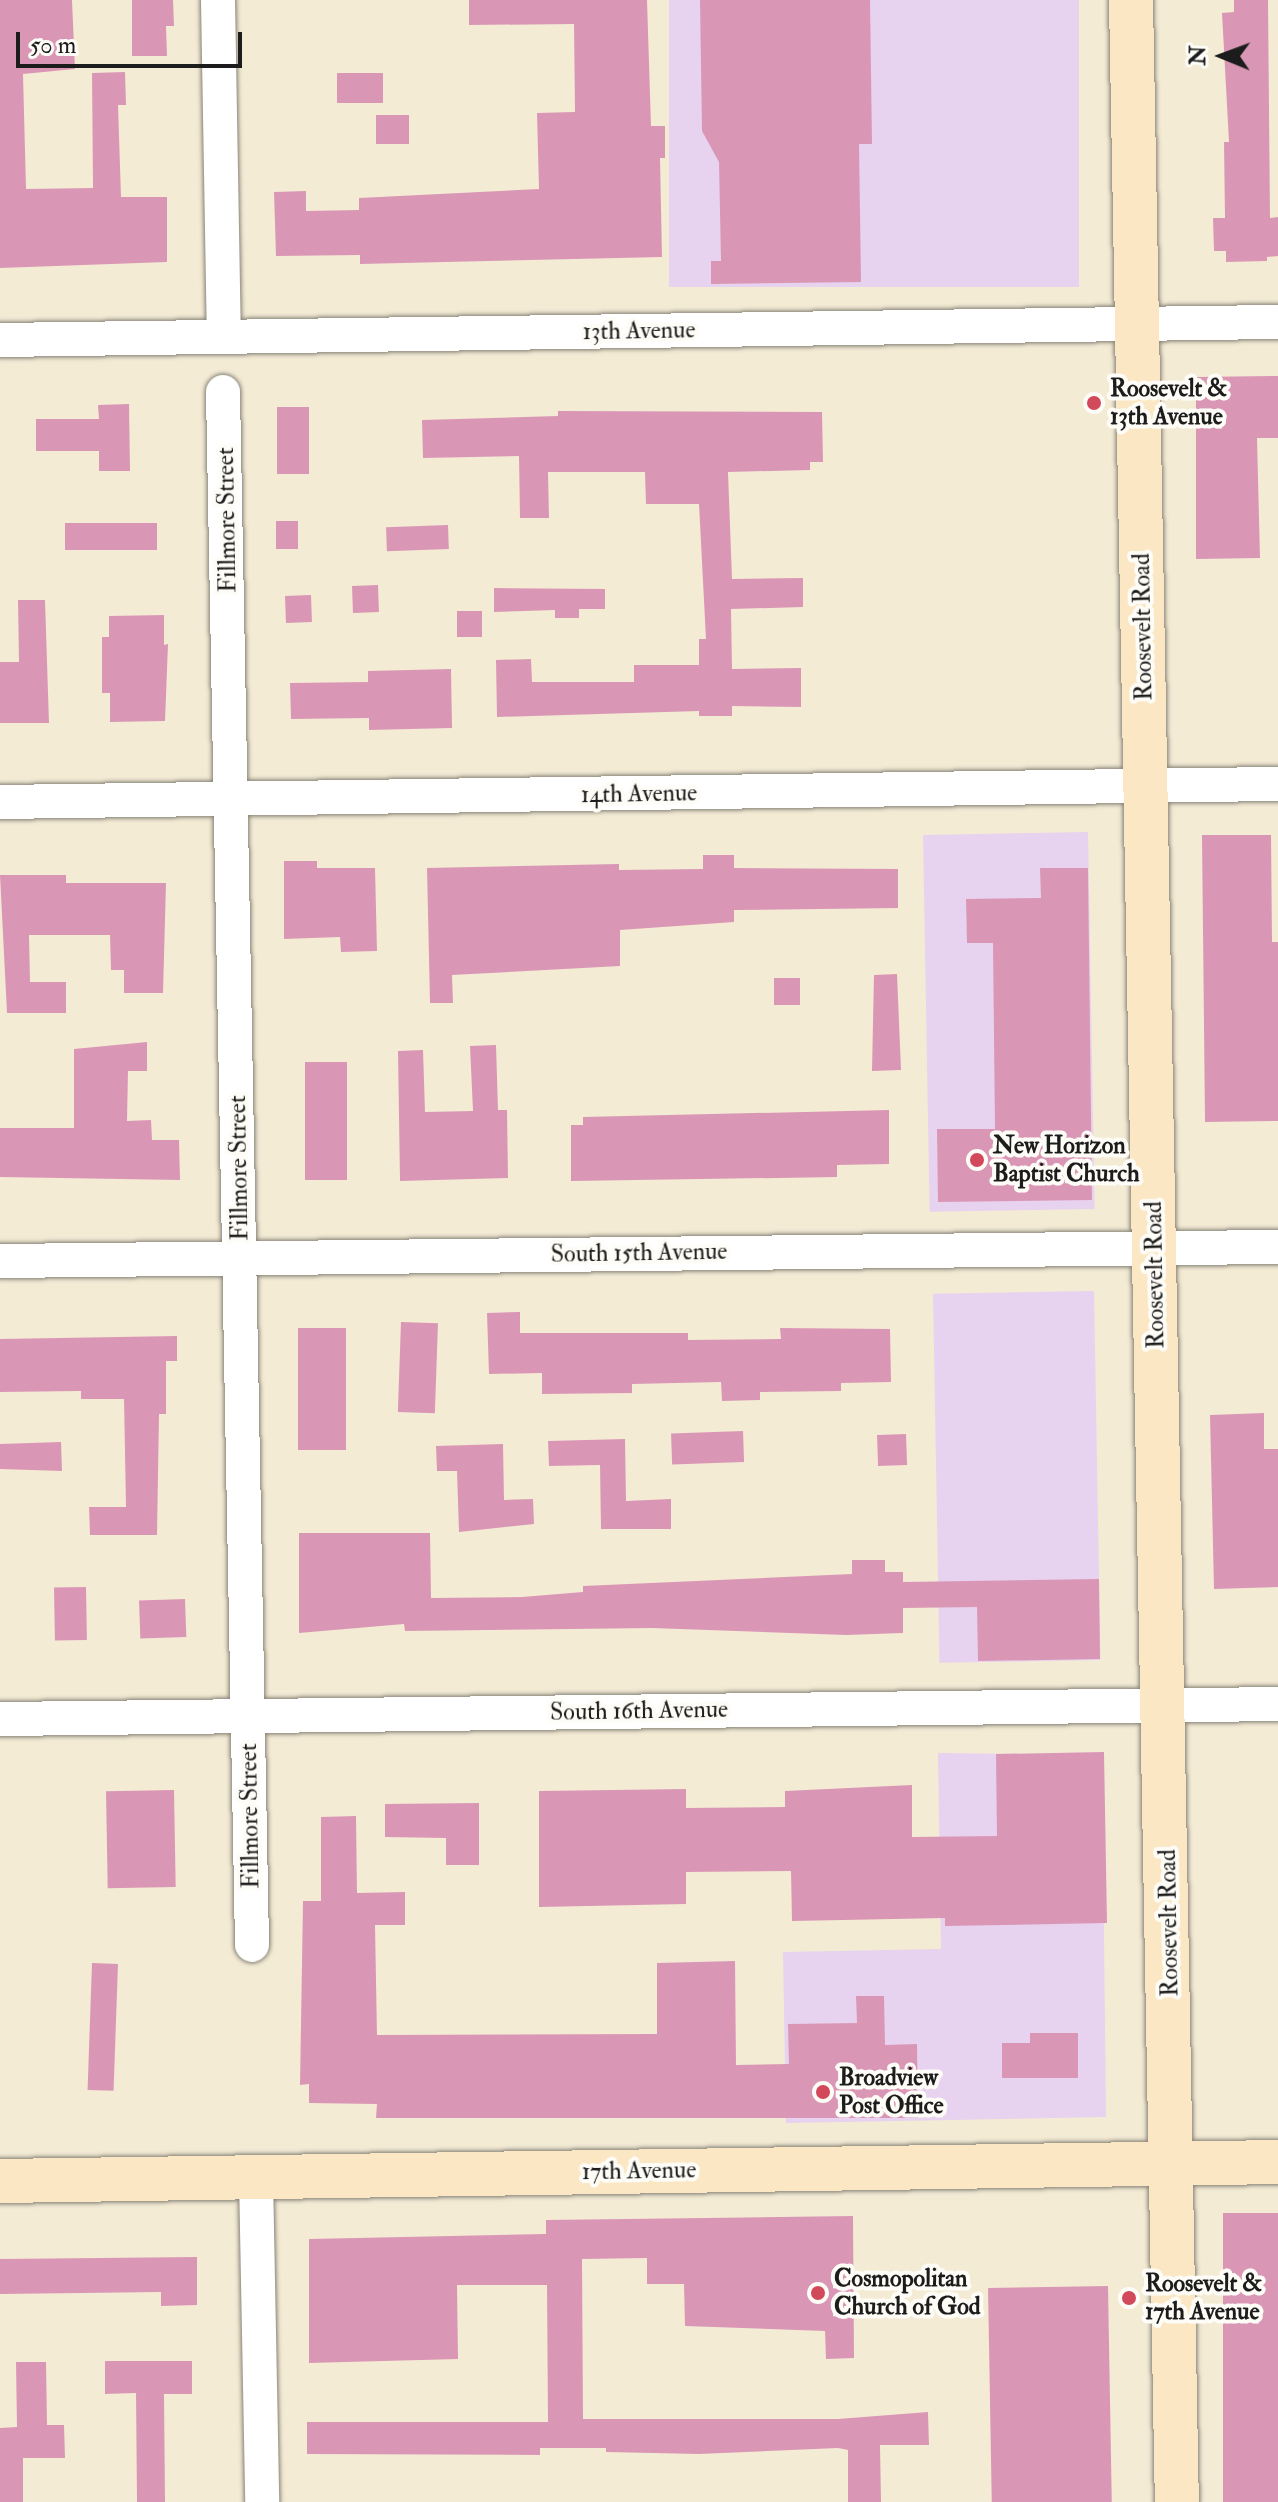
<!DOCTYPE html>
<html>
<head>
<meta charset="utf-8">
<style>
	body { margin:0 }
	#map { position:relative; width:1278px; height:2502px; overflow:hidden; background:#f4ebd5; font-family:"IM FELL Double Pica",serif }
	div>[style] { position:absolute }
	.built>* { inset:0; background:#e7d2ef; transform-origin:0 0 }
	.building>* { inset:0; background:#da97b5; transform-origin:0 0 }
	.roads { filter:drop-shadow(0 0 2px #888478) drop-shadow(0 0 2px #888478) }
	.street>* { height:34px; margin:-17px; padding:0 17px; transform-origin:17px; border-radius:17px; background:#fff }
	.secondary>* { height:44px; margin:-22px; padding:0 22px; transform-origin:22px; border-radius:22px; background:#fbe7c3 }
	.dots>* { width:22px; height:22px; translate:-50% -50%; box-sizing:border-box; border:4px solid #fdfcf7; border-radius:50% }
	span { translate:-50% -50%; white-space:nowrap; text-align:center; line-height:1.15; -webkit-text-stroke:8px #fdfcf7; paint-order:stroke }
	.street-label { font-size:24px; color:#1c1c1c }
	.poi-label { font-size:24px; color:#1c1c1c; font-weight:700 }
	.left { translate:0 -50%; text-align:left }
	.north { position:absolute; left:1182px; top:16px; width:80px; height:80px; -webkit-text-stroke:6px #fdfcf7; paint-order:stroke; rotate:271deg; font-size:22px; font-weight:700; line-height:32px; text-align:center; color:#1c1c1c }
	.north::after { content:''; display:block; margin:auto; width:28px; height:36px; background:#1c1c1c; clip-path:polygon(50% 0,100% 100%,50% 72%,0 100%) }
	.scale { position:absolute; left:16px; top:32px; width:226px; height:36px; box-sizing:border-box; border:4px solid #1c1c1c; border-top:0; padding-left:10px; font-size:24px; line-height:28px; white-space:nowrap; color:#1c1c1c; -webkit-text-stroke:6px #fdfcf7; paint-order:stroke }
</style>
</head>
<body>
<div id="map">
	<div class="built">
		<i style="left:669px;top:0;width:410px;height:287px"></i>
		<i style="left:1088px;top:832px;width:377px;height:165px;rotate:89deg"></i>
		<i style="left:1094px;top:1291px;width:369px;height:161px;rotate:89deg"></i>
		<i style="clip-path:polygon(938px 1753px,1102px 1755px,1106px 2117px,786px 2123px,783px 1952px,941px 1949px)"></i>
	</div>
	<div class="building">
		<i style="clip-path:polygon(0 0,72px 0,75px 69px,23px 74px,26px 189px,93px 188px,92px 73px,125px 72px,126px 105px,118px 105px,121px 197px,167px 197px,167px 262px,0 268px)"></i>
		<i style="clip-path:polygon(132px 0,173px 0,174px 26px,166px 26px,167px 56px,132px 56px)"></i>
		<i style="clip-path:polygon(469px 0,647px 0,651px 126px,665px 126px,665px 158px,660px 158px,662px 257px,360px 264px,360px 255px,276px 256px,274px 192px,306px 191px,306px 211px,359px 210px,359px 198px,539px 189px,537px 113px,575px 112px,574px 24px,469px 25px)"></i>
		<i style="clip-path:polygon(700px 0,870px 0,872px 144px,859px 144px,861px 282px,711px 284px,711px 261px,721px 261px,719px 162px,702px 131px)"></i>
		<i style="clip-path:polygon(1234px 0,1268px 0,1270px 218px,1278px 217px,1278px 256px,1267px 257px,1267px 261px,1226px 262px,1226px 251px,1214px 251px,1213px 218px,1225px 218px,1224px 142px,1229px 142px,1222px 13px,1234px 12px)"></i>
		<i style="left:383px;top:73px;width:30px;height:46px;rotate:90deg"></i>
		<i style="left:376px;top:115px;width:33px;height:29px"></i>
		<i style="clip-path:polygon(1278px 376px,1278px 438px,1257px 438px,1260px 558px,1196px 559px,1196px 377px)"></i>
		<i style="clip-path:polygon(129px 404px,130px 471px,99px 471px,99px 451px,36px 451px,36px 419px,99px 419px,98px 405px)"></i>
		<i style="left:309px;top:407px;width:67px;height:32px;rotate:90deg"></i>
		<i style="clip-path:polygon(558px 411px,822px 412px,823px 462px,810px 462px,810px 470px,728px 472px,732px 579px,803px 578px,803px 607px,731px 609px,732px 669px,801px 668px,801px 707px,732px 706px,732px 716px,699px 716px,699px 711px,497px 717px,496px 660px,531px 659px,532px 682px,634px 682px,634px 665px,699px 665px,699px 639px,706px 639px,699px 504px,646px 504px,645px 472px,548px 472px,549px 518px,520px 518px,519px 456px,423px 458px,422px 420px,558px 416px)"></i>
		<i style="left:276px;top:521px;width:22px;height:28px"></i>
		<i style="left:157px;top:523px;width:27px;height:92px;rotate:90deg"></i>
		<i style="left:448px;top:525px;width:24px;height:62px;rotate:88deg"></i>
		<i style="left:378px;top:585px;width:27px;height:26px;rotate:88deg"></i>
		<i style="clip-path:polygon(494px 588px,605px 589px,605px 609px,579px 609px,579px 618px,555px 618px,555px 610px,494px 612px)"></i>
		<i style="left:311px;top:595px;width:27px;height:26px;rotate:88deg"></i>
		<i style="clip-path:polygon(18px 600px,45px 600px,49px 723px,0 723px,0 662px,19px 662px)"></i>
		<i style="left:457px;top:611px;width:25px;height:26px"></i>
		<i style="clip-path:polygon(164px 615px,164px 645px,168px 644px,165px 721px,110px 722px,110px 693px,102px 693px,102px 637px,109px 637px,109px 616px)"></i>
		<i style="clip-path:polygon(451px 669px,452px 728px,369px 730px,369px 718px,291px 719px,290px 683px,368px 682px,368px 671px)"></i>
		<i style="clip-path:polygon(1202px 835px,1271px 835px,1272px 942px,1278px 942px,1278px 1121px,1205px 1122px)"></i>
		<i style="clip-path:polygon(703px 855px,734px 855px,734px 868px,898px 869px,898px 908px,734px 910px,734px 922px,620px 930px,620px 966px,452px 975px,453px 1003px,430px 1003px,427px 868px,619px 864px,619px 870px,703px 869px)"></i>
		<i style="clip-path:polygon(284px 861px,317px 861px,317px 868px,375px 868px,377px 951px,341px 952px,340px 937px,284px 939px)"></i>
		<i style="clip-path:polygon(1040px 868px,1088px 868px,1092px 1200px,938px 1202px,937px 1129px,995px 1129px,993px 943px,967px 943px,966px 899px,1041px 898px)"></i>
		<i style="clip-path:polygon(0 875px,66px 875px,66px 883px,166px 883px,163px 993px,124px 993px,124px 970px,111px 970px,110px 935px,29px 935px,30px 982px,66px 982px,66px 1013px,7px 1013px)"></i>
		<i style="clip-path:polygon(897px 974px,901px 1070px,872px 1071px,874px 975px)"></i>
		<i style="left:774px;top:978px;width:26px;height:27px"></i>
		<i style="clip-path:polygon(147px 1042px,147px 1071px,128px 1071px,127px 1121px,151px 1120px,152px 1140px,179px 1140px,180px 1180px,0 1177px,0 1128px,74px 1128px,74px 1049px)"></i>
		<i style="clip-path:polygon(496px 1045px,498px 1110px,507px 1110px,508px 1178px,400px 1181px,398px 1051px,423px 1050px,425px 1112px,473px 1111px,470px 1046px)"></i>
		<i style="left:305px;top:1062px;width:42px;height:118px"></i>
		<i style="clip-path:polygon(889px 1110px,889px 1164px,837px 1165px,837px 1177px,571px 1181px,571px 1125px,583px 1125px,583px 1117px)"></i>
		<i style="clip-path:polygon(520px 1312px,520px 1333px,688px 1333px,688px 1340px,781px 1339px,780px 1328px,890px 1329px,891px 1382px,841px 1383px,841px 1391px,760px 1392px,760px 1400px,722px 1401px,721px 1382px,632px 1384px,632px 1393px,542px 1394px,542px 1373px,489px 1374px,487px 1313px)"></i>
		<i style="left:401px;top:1322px;width:37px;height:90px;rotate:2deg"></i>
		<i style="left:298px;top:1328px;width:48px;height:122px"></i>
		<i style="clip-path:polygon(177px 1336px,177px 1361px,166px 1361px,166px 1414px,159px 1414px,157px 1535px,90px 1535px,89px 1507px,126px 1507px,124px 1399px,81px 1399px,81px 1391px,0 1392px,0 1339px)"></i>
		<i style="clip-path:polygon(1264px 1413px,1264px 1449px,1278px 1449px,1278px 1587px,1214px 1589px,1210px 1415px)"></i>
		<i style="left:743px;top:1431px;width:31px;height:72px;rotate:88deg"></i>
		<i style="left:906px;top:1434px;width:31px;height:29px;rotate:88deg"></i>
		<i style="clip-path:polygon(625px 1439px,626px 1501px,671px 1499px,671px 1529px,601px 1529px,600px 1465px,549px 1466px,548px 1441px)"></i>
		<i style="clip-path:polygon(61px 1442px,62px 1471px,0 1469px,0 1444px)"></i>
		<i style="clip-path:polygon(503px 1444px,504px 1500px,533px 1499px,534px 1524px,459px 1532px,457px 1471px,437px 1471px,436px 1446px)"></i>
		<i style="clip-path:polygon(299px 1533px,430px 1533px,431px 1598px,522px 1597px,583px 1592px,583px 1586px,852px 1574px,852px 1560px,885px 1560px,885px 1572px,903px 1572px,903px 1582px,1099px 1579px,1100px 1659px,978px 1661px,977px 1607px,903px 1608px,903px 1633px,846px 1635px,652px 1628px,405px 1631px,404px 1624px,299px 1633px)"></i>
		<i style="left:86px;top:1587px;width:53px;height:32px;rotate:89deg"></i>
		<i style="left:185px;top:1599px;width:38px;height:46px;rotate:88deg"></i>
		<i style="clip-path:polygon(1104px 1752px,1107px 1923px,945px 1926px,945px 1918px,792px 1921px,791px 1871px,686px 1872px,686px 1904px,539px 1907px,539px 1791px,686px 1789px,686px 1808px,785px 1807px,785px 1791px,912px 1785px,912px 1837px,997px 1836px,996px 1754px)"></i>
		<i style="left:174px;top:1790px;width:97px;height:68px;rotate:89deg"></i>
		<i style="clip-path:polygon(479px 1803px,479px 1865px,446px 1865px,446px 1838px,385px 1837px,385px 1804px)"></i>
		<i style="clip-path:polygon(356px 1816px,357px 1893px,405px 1892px,405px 1925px,375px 1925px,377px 2035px,657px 2034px,657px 1963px,735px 1961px,736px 2065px,789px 2064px,788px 2024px,857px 2023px,856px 1996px,884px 1996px,885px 2045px,917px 2044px,918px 2118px,376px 2118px,377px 2104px,309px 2103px,309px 2084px,300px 2085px,303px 1901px,321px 1901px,321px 1817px)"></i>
		<i style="left:92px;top:1963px;width:26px;height:127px;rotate:2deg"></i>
		<i style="clip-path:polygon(1030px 2033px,1078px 2033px,1078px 2078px,1002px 2078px,1002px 2043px,1030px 2043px)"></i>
		<i style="left:1223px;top:2213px;width:55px;height:289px"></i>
		<i style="clip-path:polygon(853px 2216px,854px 2358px,826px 2359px,825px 2331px,685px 2326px,684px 2284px,647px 2284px,647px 2258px,582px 2259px,583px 2419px,838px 2419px,928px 2412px,929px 2445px,880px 2445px,881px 2502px,848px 2502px,848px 2450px,838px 2448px,699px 2454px,606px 2452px,606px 2448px,540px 2448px,540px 2455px,307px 2454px,307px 2422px,548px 2422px,547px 2285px,457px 2285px,458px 2359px,309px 2363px,309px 2239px,546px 2234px,546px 2220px)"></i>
		<i style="clip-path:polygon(197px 2257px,197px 2305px,161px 2306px,161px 2292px,0 2294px,0 2259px)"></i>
		<i style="left:1108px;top:2286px;width:216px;height:120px;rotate:89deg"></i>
		<i style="clip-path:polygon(105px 2361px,192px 2361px,192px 2394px,164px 2394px,165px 2502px,137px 2502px,136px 2393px,105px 2394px)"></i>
		<i style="clip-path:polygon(16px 2362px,46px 2362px,47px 2425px,64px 2425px,65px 2458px,23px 2458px,23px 2502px,0 2502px,0 2428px,17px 2427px)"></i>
	</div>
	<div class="roads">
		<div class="street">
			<i style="left:218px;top:0;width:337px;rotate:89deg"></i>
			<i style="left:0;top:340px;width:1278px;rotate:-0.81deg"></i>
			<i style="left:223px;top:392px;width:1553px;rotate:88.93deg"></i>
			<i style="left:0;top:802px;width:1278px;rotate:-0.81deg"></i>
			<i style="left:0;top:1261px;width:1278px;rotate:-0.63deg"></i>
			<i style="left:0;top:1719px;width:1278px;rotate:-0.67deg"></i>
			<i style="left:256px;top:2177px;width:325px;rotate:88.9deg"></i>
		</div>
		<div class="secondary">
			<i style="left:1131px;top:0;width:2502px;rotate:88.95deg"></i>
			<i style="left:0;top:2181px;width:1278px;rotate:-0.85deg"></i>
		</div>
	</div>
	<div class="dots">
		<i style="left:1094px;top:403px;background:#d1495b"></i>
		<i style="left:977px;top:1160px;background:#d1495b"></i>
		<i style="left:823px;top:2092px;background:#d1495b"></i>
		<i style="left:818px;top:2293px;background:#d1495b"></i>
		<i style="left:1129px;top:2298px;background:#d1495b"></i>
	</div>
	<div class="street-label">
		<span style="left:639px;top:331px;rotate:-1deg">13th Avenue</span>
		<span style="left:227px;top:520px;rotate:-91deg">Fillmore Street</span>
		<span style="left:1143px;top:627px;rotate:-91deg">Roosevelt Road</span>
		<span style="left:639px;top:794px;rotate:-1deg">14th Avenue</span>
		<span style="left:239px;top:1168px;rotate:-91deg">Fillmore Street</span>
		<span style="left:639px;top:1253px;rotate:-1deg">South 15th Avenue</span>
		<span style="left:1155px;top:1275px;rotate:-91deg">Roosevelt Road</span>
		<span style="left:639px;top:1711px;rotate:-1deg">South 16th Avenue</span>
		<span style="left:250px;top:1816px;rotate:-91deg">Fillmore Street</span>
		<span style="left:1169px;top:1923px;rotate:-91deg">Roosevelt Road</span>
		<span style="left:639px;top:2171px;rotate:-1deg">17th Avenue</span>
	</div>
	<div class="poi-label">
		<span class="left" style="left:1110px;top:403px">Roosevelt &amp;<br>13th Avenue</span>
		<span class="left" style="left:993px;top:1160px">New Horizon<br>Baptist Church</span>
		<span class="left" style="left:839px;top:2092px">Broadview<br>Post Office</span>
		<span class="left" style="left:834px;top:2293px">Cosmopolitan<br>Church of God</span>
		<span class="left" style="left:1145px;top:2298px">Roosevelt &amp;<br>17th Avenue</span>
	</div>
	<div class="north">N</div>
	<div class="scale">50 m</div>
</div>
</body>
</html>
